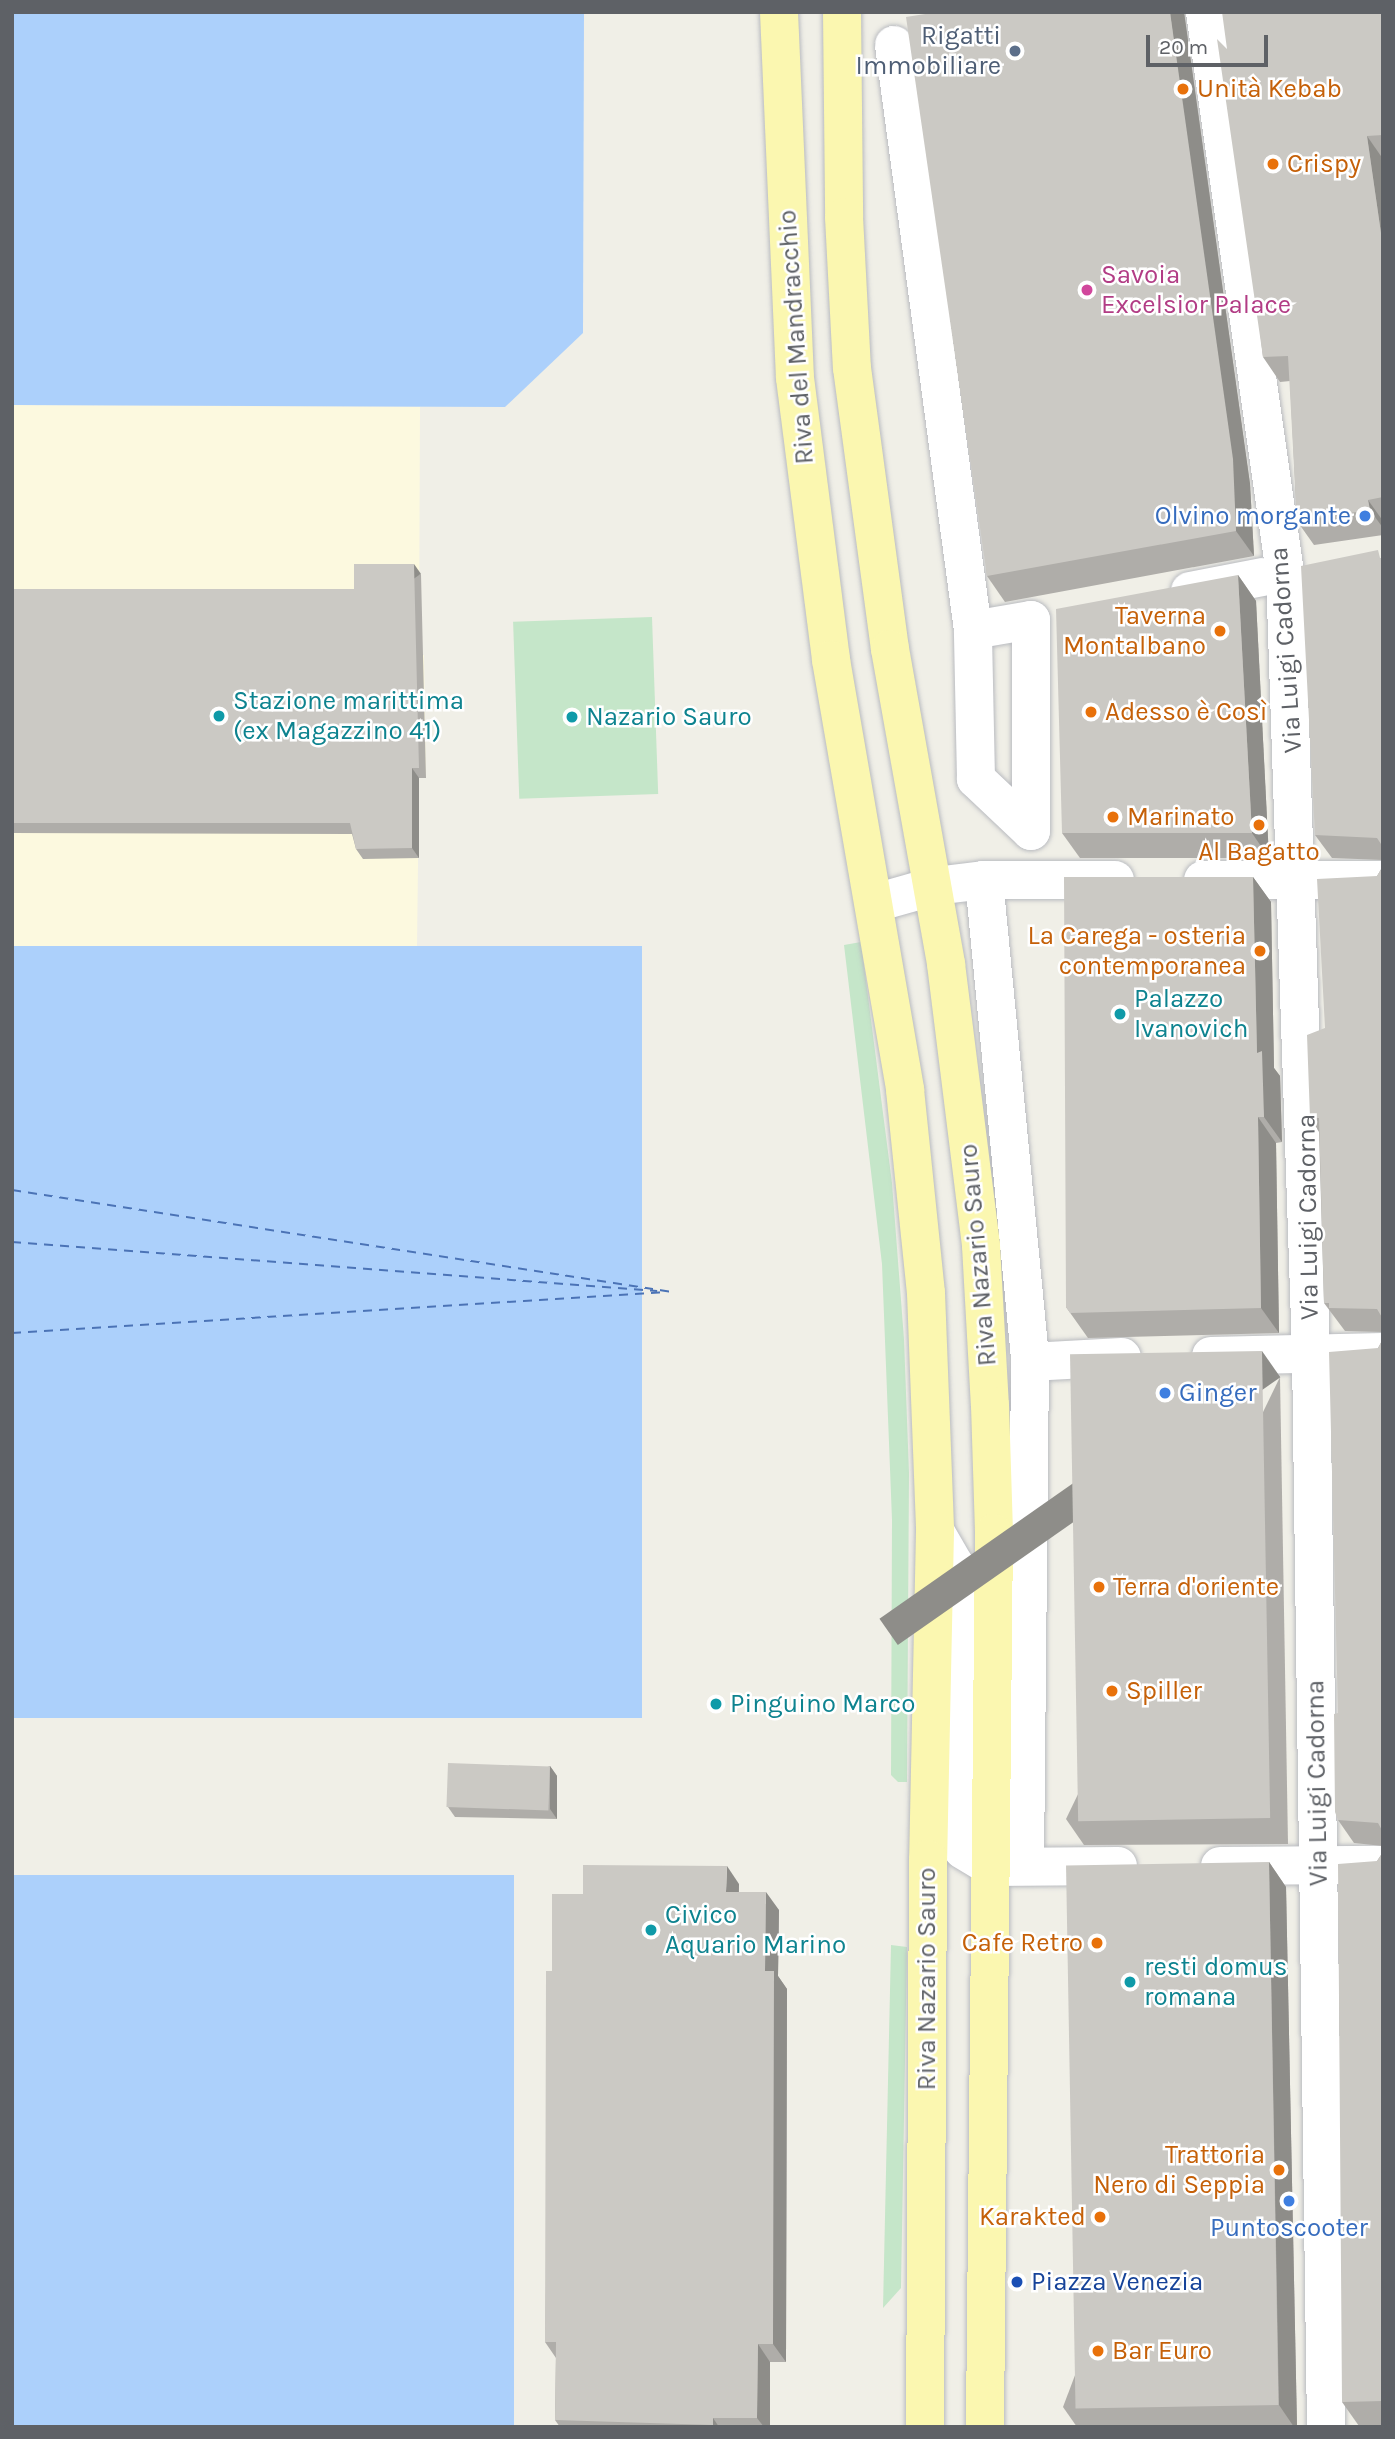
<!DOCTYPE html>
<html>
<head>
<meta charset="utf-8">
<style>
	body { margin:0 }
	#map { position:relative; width:1395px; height:2439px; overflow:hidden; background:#f0efe7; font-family:Karla,sans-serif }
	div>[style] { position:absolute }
	.commercial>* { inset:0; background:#fcf9df }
	.green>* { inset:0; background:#c5e6c9; transform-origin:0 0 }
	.water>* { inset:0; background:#acd0fb; transform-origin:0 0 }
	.ferry>* { height:2px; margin-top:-1px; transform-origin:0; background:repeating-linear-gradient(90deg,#4b73b6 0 9px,transparent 0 16px) }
	.roads { filter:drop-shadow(0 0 2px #b9bbc0) drop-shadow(0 0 2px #b9bbc0) }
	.minor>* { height:38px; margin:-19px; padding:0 19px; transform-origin:19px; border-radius:19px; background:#fff }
	.major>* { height:38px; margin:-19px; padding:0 19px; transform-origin:19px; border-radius:19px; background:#fbf7b0 }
	.wall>* { inset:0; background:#afada9 }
	.shaded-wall>* { inset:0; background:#8e8d89; transform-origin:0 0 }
	.building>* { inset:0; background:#cbc9c4; transform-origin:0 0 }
	.dots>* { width:19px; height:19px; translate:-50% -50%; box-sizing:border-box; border:4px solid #fff; border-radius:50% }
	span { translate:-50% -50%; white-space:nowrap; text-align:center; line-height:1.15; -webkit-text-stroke:5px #fff; paint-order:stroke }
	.service-label { font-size:26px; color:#4e5e75 }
	.right { translate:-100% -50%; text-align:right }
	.food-label { font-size:26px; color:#c56008 }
	.left { translate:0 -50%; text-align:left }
	.hotel-label { font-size:26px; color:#b23c85 }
	.street-label { font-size:26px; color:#5e6166 }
	.shop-label { font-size:26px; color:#366cbe }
	.culture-label { font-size:26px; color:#0d838f }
	.transit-label { font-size:26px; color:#164399 }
	.frame { position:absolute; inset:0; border:14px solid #5e6166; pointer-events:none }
	.scale { position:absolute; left:1146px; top:35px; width:122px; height:32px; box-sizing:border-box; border:4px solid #5e6166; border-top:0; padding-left:9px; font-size:21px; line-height:24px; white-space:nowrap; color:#5e6166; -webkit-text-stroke:5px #fff; paint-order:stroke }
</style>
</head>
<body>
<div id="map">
	<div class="commercial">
		<i style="clip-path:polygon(12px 405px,420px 407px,419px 655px,424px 655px,426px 778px,419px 778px,417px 948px,12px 946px)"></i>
	</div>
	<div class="green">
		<i style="left:652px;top:617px;width:177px;height:139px;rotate:88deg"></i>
		<i style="clip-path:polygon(861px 942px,892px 1183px,904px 1339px,909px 1473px,907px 1782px,898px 1782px,891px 1775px,892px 1520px,882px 1264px,844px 945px)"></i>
		<i style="clip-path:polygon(891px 1945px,907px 1947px,901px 2288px,883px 2308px)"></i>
	</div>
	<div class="water">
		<i style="clip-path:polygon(12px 12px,584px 12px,583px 333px,505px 407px,12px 405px)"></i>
		<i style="left:12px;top:946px;width:630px;height:772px"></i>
		<i style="left:514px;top:1875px;width:552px;height:502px;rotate:90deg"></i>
	</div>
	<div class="ferry">
		<i style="left:12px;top:1190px;width:668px;rotate:8.79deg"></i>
		<i style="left:12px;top:1242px;width:647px;rotate:4.34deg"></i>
		<i style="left:12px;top:1333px;width:656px;rotate:-3.58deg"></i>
	</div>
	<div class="roads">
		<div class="minor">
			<i style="left:1205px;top:12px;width:567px;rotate:81.88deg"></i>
			<i style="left:1285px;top:573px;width:781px;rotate:88.09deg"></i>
			<i style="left:1311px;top:1354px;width:1073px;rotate:89.2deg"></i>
			<i style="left:894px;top:45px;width:590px;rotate:82.31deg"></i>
			<i style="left:1190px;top:591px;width:74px;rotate:-10.9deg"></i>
			<i style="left:1031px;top:620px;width:211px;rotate:90deg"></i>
			<i style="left:1031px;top:831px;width:76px;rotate:-136.6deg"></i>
			<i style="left:976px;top:779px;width:149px;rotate:-91.2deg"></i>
			<i style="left:973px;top:630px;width:59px;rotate:-9.8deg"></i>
			<i style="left:984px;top:880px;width:484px;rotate:84.5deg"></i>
			<i style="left:1030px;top:1362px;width:504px;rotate:90.57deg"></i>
			<i style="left:1203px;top:880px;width:180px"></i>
			<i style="left:875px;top:903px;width:62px;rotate:-15.8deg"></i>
			<i style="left:935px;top:886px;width:49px;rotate:-7deg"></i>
			<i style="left:984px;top:880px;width:131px"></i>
			<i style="left:1211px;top:1356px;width:172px;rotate:-1.3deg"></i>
			<i style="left:1030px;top:1362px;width:92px;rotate:-3.1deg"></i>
			<i style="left:935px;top:1531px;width:39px;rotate:60deg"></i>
			<i style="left:955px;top:1565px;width:29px;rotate:80deg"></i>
			<i style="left:960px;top:1594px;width:237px;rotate:90.2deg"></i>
			<i style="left:959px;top:1831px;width:19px;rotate:78deg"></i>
			<i style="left:963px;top:1850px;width:33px;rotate:31deg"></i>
			<i style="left:991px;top:1867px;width:127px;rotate:-0.5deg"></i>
			<i style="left:1220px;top:1866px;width:163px;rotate:-0.4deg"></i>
		</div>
		<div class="major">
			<i style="left:779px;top:12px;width:366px;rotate:87.5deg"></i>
			<i style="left:795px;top:378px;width:284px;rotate:82.7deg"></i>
			<i style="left:831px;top:660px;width:436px;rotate:80.2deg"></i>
			<i style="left:905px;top:1090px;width:204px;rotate:84.1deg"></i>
			<i style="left:926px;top:1293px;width:238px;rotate:87.8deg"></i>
			<i style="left:935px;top:1531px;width:328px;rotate:91.2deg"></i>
			<i style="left:928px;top:1859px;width:568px;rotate:90.3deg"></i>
			<i style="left:842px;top:12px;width:205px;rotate:89.4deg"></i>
			<i style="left:844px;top:217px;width:151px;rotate:87deg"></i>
			<i style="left:852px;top:368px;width:284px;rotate:82.3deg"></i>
			<i style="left:890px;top:649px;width:320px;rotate:79.9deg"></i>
			<i style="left:946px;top:964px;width:284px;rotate:82.9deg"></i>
			<i style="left:981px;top:1246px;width:159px;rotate:86.8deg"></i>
			<i style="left:990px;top:1405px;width:128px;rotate:88.2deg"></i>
			<i style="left:994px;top:1533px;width:894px;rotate:90.58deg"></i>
		</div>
	</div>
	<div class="wall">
		<i style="clip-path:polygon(938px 12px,1184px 12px,1250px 484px,1254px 556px,1005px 602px,987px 576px)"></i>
		<i style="clip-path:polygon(1383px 12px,1383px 535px,1314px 545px,1297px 521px,1290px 381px,1280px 382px,1263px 357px,1227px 49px)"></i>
		<i style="clip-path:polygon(1383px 556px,1383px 860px,1332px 858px,1315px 835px)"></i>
		<i style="clip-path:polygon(421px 574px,426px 778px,419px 778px,419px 858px,363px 859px,356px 849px,352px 834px,12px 833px,12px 589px,354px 589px)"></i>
		<i style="clip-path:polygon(1238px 575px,1256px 601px,1269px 858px,1080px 858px,1062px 833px)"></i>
		<i style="clip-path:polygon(1383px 866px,1383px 1332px,1345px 1331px,1324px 1303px,1319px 1132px,1310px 1118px,1325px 1028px,1377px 876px)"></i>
		<i style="clip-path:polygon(1253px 877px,1271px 902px,1274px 1068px,1280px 1076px,1282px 1142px,1276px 1143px,1279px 1333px,1088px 1338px,1066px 1307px)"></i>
		<i style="clip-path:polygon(1383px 1339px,1383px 1846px,1354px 1843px,1338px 1820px,1338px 1713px,1378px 1348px)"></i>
		<i style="clip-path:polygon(1280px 1377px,1288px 1844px,1084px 1845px,1066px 1819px)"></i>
		<i style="clip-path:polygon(550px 1766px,557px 1776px,557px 1819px,455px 1817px,448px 1807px)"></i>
		<i style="clip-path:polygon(1383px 1852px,1383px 2425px,1359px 2426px,1342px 2402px,1377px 1861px)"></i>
		<i style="clip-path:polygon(1269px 1862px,1286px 1887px,1297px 2427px,1077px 2427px,1063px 2407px)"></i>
		<i style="clip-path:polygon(739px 1884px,739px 1892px,779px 1910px,778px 1976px,787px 1989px,786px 2362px,770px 2362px,770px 2427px,560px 2427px,555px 2420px,556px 2358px,545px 2342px,552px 1971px)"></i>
	</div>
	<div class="shaded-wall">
		<i style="clip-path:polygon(1170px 12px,1184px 12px,1250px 484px,1254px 556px,1236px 531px)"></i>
		<i style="clip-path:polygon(1367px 136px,1383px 159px,1383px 247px)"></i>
		<i style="clip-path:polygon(1368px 500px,1383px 521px,1383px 528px,1370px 510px)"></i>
		<i style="left:414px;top:564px;width:12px;height:204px;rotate:55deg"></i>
		<i style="clip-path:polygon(1238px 575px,1256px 601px,1269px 858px,1252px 833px)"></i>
		<i style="clip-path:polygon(412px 768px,419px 778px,419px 858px,412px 848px)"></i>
		<i style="clip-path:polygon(1253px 877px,1271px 902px,1274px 1068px,1280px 1076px,1282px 1142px,1264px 1117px,1257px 1053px)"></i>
		<i style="clip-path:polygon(1258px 1117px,1276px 1143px,1279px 1333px,1261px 1308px)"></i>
		<i style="left:1262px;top:1351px;width:32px;height:467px;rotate:55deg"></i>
		<i style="clip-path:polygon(550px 1766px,557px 1776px,557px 1819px,550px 1809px)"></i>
		<i style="clip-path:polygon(1269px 1862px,1286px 1887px,1297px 2427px,1294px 2427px,1279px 2405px)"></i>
		<i style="clip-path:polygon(727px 1866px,739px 1884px,738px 1910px,726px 1892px)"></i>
		<i style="clip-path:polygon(766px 1892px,779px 1910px,778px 1976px,787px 1989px,786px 2362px,773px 2344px,765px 1971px)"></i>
		<i style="clip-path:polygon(758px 2344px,770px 2362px,770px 2427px,764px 2427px,757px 2418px)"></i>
		<i style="clip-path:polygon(713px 2418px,719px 2427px,714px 2427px,713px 2425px)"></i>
	</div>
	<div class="building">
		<i style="clip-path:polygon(938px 12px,1170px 12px,1233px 459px,1236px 531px,987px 576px,906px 17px)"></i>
		<i style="clip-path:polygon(1222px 12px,1383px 12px,1383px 135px,1367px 136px,1383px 247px,1383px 497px,1368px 500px,1370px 510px,1297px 521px,1288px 356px,1263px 357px,1217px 39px,1227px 49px)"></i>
		<i style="clip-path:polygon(1378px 550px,1380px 558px,1383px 558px,1383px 847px,1377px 838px,1315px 835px,1301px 566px)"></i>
		<i style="clip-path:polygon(354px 564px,414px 564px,419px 768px,412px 768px,412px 848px,356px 849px,350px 823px,12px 823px,12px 589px,354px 589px)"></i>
		<i style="clip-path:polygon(1238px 575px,1252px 833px,1062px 833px,1056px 609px)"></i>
		<i style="clip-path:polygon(1383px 866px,1383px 1319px,1377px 1309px,1329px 1308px,1329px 1303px,1324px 1303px,1319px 1118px,1310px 1118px,1307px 1035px,1325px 1028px,1317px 879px,1377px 876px)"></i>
		<i style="clip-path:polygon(1064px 877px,1253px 877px,1257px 1053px,1262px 1051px,1264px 1117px,1258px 1117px,1261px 1308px,1070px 1313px,1066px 1307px)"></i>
		<i style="clip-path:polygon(1383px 1339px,1383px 1832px,1378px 1823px,1338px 1820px,1335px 1812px,1334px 1714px,1338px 1713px,1329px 1352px,1378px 1348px)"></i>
		<i style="left:1262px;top:1351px;width:467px;height:192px;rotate:89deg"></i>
		<i style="left:448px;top:1763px;width:102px;height:44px;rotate:2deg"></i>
		<i style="clip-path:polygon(1383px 1852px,1383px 2401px,1342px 2402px,1338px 1864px,1377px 1861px)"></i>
		<i style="left:1269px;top:1862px;width:543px;height:203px;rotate:89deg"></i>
		<i style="clip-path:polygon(583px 1865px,727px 1866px,726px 1892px,766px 1892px,765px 1971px,774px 1971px,773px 2344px,758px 2344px,757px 2418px,713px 2418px,713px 2425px,555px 2420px,556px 2342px,545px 2342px,546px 1971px,552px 1971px,552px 1894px,583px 1894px)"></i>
	</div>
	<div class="dots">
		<i style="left:1015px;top:51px;background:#5c6f8a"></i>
		<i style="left:1183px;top:89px;background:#e8710a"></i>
		<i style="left:1273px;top:164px;background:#e8710a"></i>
		<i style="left:1087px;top:290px;background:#d1479c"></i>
		<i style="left:1365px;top:516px;background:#3f7fe0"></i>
		<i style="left:1220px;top:631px;background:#e8710a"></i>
		<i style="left:1091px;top:712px;background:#e8710a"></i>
		<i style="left:219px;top:716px;background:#0f9aa8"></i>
		<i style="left:572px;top:717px;background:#0f9aa8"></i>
		<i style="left:1113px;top:817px;background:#e8710a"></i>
		<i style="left:1259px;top:825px;background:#e8710a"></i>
		<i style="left:1260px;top:951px;background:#e8710a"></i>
		<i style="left:1120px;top:1014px;background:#0f9aa8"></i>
		<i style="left:1165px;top:1393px;background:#3f7fe0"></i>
		<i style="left:1099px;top:1587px;background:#e8710a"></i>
		<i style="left:1112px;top:1691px;background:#e8710a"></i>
		<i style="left:716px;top:1704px;background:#0f9aa8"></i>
		<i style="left:651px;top:1930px;background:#0f9aa8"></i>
		<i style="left:1097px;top:1943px;background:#e8710a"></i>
		<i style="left:1130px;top:1982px;background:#0f9aa8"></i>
		<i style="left:1279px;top:2170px;background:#e8710a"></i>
		<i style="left:1289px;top:2201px;background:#3f7fe0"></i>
		<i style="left:1100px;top:2217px;background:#e8710a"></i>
		<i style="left:1017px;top:2282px;background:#1a4fb4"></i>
		<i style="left:1098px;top:2351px;background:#e8710a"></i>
	</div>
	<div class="service-label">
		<span class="right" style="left:1001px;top:51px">Rigatti<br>Immobiliare</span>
	</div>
	<div class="food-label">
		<span class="left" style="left:1197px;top:89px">Unità Kebab</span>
		<span class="left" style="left:1287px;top:164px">Crispy</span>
		<span class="right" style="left:1206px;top:631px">Taverna<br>Montalbano</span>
		<span class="left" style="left:1105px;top:712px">Adesso è Così</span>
		<span class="left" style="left:1127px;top:817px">Marinato</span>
		<span style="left:1259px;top:852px">Al Bagatto</span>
		<span class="right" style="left:1246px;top:951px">La Carega - osteria<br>contemporanea</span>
		<span class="left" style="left:1113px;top:1587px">Terra d'oriente</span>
		<span class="left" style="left:1126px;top:1691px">Spiller</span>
		<span class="right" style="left:1083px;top:1943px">Cafe Retro</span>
		<span class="right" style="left:1265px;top:2170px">Trattoria<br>Nero di Seppia</span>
		<span class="right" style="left:1086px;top:2217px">Karakted</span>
		<span class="left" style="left:1112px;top:2351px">Bar Euro</span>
	</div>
	<div class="hotel-label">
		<span class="left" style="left:1101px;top:290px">Savoia<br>Excelsior Palace</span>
	</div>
	<div class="street-label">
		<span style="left:796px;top:337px;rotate:-94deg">Riva del Mandracchio</span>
		<span style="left:1286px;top:650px;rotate:-94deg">Via Luigi Cadorna</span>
		<span style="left:1308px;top:1217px;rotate:-91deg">Via Luigi Cadorna</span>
		<span style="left:978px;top:1255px;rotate:-95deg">Riva Nazario Sauro</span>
		<span style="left:1317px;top:1783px;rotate:-91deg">Via Luigi Cadorna</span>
		<span style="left:927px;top:1979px;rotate:-90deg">Riva Nazario Sauro</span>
	</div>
	<div class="shop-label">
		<span class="right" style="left:1351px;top:516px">Olvino morgante</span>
		<span class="left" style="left:1179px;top:1393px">Ginger</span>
		<span style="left:1289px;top:2228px">Puntoscooter</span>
	</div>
	<div class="culture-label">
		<span class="left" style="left:233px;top:716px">Stazione marittima<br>(ex Magazzino 41)</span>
		<span class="left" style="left:586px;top:717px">Nazario Sauro</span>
		<span class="left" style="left:1134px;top:1014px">Palazzo<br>Ivanovich</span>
		<span class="left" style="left:730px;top:1704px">Pinguino Marco</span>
		<span class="left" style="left:665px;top:1930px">Civico<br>Aquario Marino</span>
		<span class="left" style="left:1144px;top:1982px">resti domus<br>romana</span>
	</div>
	<div class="transit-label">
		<span class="left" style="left:1031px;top:2282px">Piazza Venezia</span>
	</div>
	<div class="frame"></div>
	<div class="scale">20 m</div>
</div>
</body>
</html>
